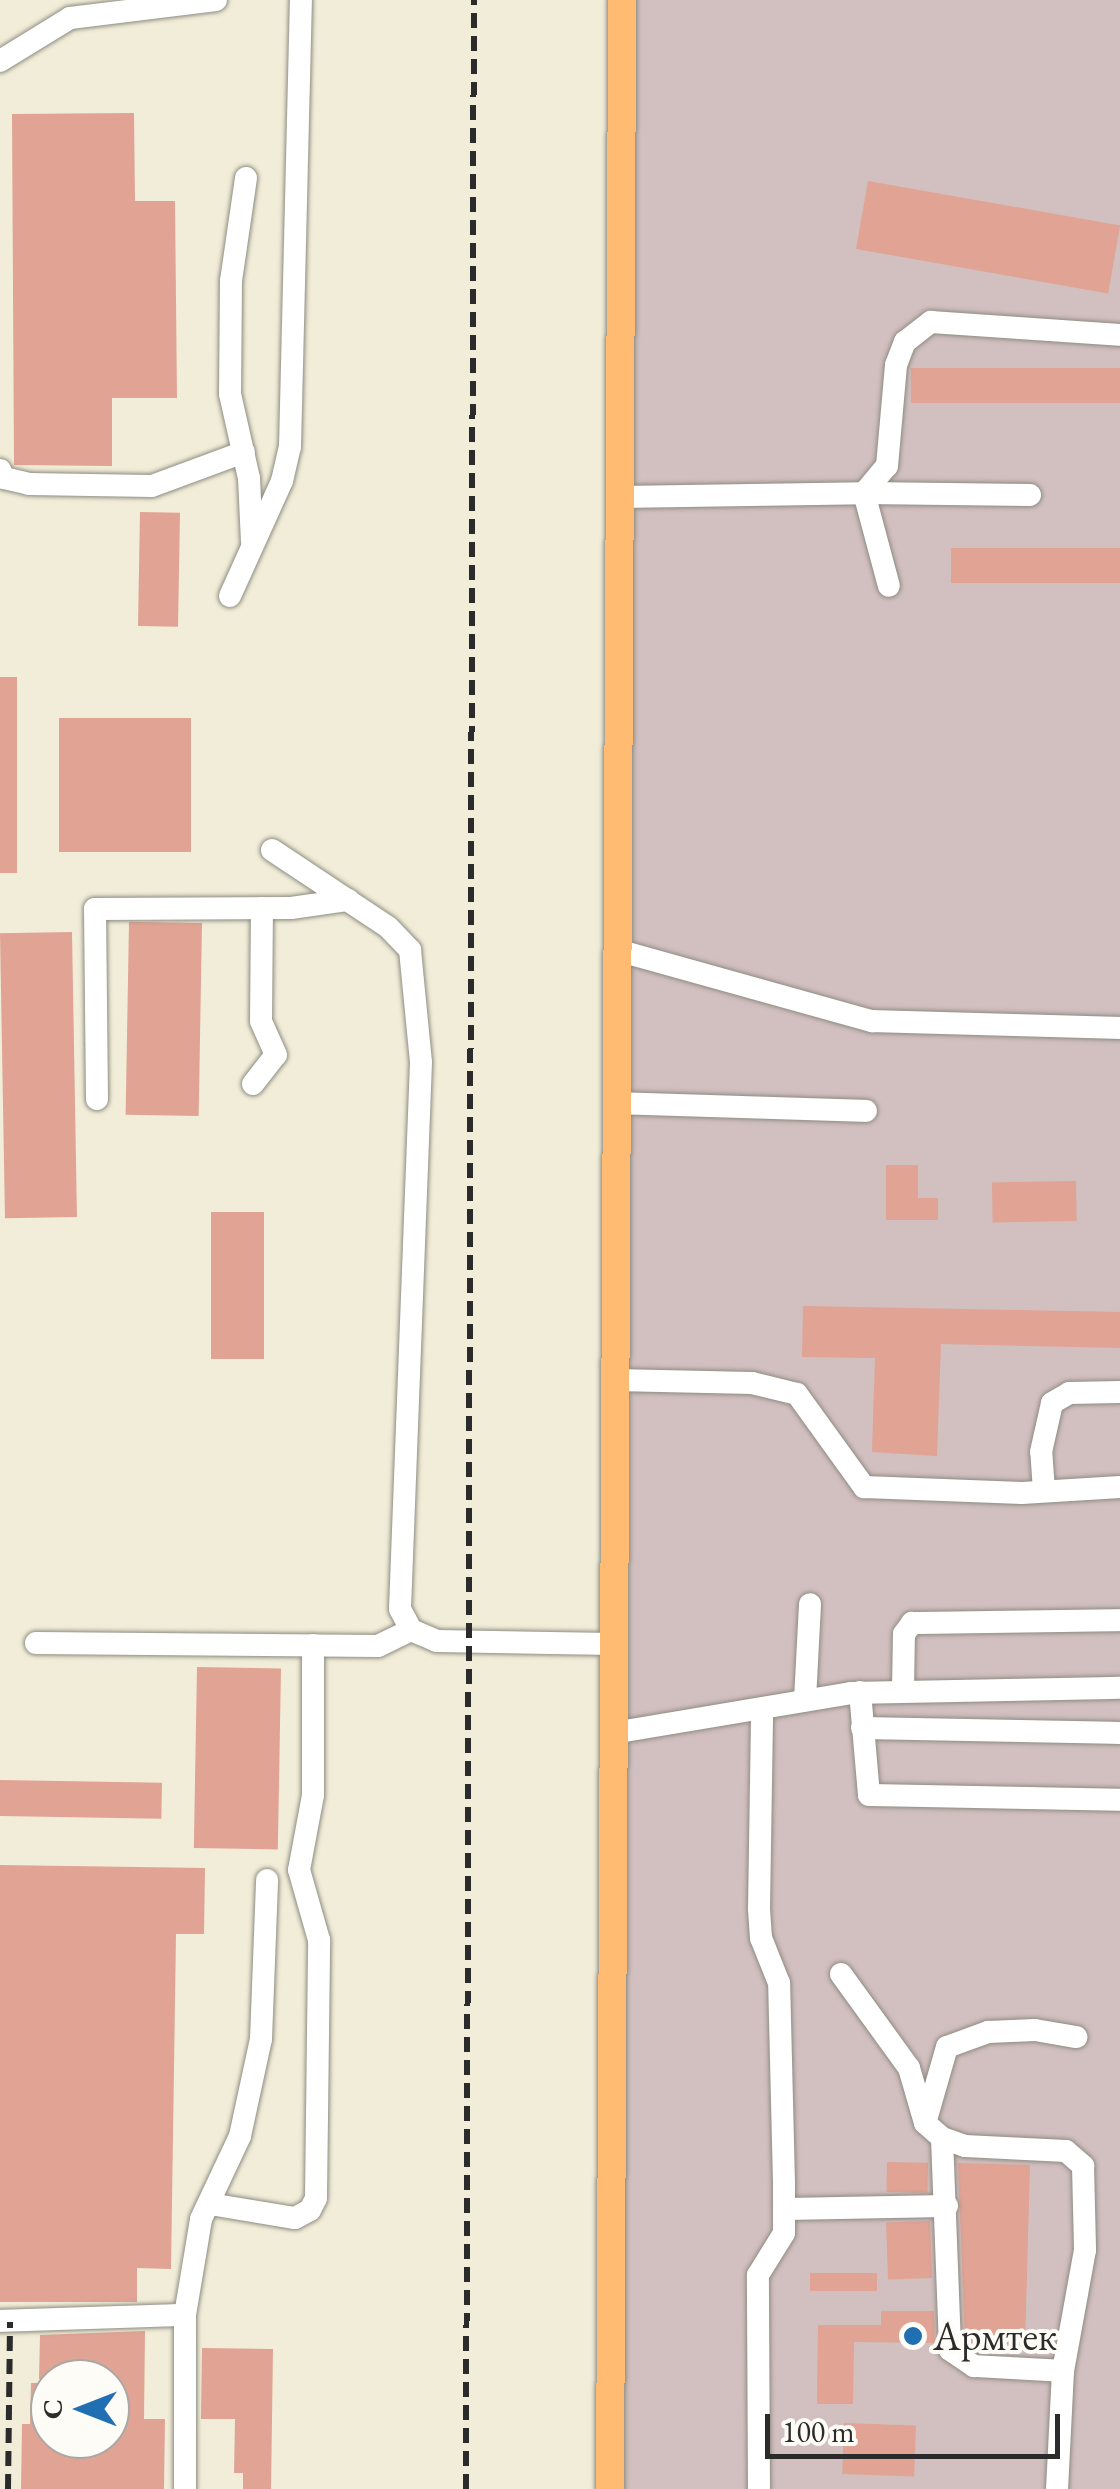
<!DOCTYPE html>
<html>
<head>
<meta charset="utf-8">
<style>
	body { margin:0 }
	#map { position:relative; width:1120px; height:2489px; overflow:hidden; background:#f1edd8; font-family:"EB Garamond",serif }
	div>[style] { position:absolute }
	.industrial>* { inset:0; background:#d2bfbf; transform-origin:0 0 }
	.building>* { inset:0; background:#e0a394; transform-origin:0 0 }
	.roads { filter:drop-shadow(0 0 2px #8e8c82) drop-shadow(0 0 2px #8e8c82) }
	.minor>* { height:22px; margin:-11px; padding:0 11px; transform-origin:11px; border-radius:11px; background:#fff }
	.major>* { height:28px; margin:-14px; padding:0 14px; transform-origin:14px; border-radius:14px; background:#ffbb71 }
	.rail>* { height:6px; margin-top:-3px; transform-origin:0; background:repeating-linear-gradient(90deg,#2b2b2b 0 15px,transparent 0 23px) }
	.dots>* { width:28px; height:28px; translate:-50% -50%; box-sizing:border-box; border:5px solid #fdfcf7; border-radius:50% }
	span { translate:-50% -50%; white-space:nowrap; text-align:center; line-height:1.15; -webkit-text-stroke:8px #fdfcf7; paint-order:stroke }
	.poi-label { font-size:40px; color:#2b2b2b }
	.left { translate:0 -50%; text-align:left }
	.north { position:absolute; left:30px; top:2359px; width:100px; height:100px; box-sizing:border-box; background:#fdfcf7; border:2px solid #a9a8a5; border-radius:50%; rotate:270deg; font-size:28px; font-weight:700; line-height:40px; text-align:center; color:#2b2b2b }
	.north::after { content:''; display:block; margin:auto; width:35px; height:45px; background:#1f6fb2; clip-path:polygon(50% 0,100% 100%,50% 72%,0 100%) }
	.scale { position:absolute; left:765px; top:2414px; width:295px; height:45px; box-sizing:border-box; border:5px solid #2b2b2b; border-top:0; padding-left:12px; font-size:30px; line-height:35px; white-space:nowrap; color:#2b2b2b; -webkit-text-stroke:8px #fdfcf7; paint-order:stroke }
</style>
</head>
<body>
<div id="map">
	<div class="industrial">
		<i style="left:621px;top:0;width:499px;height:2489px"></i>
	</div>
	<div class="building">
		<i style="clip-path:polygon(134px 113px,135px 201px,175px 201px,177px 398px,112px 398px,112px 466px,14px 465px,12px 114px)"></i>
		<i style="left:868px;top:181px;width:256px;height:69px;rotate:10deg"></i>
		<i style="left:911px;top:368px;width:209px;height:35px"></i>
		<i style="left:140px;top:512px;width:40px;height:114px;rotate:1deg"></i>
		<i style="left:1120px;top:548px;width:35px;height:169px;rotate:90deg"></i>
		<i style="left:0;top:677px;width:17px;height:196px"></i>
		<i style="left:59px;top:718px;width:132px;height:134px"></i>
		<i style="left:202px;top:923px;width:193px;height:73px;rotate:91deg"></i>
		<i style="left:72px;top:932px;width:285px;height:72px;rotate:89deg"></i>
		<i style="clip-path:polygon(886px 1165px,918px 1165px,918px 1198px,938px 1198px,938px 1220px,886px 1220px)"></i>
		<i style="left:1076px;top:1181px;width:40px;height:84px;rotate:89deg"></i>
		<i style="left:211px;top:1212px;width:53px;height:147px"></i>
		<i style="clip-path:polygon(803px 1306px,1120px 1312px,1120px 1348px,941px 1344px,937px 1456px,872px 1452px,875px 1358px,802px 1357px)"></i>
		<i style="left:197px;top:1667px;width:84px;height:181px;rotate:1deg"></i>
		<i style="left:0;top:1780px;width:162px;height:36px;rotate:1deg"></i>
		<i style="clip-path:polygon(0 1865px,205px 1868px,204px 1934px,176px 1934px,171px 2269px,137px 2268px,137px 2302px,0 2302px)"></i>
		<i style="left:887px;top:2162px;width:41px;height:30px;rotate:1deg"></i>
		<i style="clip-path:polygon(958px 2163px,1030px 2165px,1025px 2345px,965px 2342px)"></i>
		<i style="left:930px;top:2221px;width:57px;height:44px;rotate:88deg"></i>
		<i style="left:877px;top:2273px;width:18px;height:67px;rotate:90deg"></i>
		<i style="clip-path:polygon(881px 2311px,934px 2311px,935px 2343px,854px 2342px,853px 2404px,817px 2404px,818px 2325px,881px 2325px)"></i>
		<i style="clip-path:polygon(145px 2331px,144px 2419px,165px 2419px,164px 2489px,21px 2489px,22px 2424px,30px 2424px,31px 2383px,50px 2383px,50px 2439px,110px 2439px,110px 2379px,39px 2379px,40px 2335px)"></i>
		<i style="clip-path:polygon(202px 2348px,273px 2349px,271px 2489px,243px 2489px,243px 2473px,234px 2473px,235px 2419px,201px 2419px)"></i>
		<i style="left:844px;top:2423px;width:72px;height:51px;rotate:2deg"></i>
	</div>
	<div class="roads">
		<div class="minor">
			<i style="left:0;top:61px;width:82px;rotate:-31.6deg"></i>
			<i style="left:70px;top:18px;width:147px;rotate:-7deg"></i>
			<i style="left:246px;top:178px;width:104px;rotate:98.3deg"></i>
			<i style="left:231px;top:281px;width:113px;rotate:90.5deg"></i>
			<i style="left:230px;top:394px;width:86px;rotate:77.3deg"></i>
			<i style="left:249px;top:478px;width:63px;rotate:87.3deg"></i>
			<i style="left:0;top:470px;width:9px;rotate:63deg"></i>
			<i style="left:4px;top:478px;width:26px;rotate:13deg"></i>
			<i style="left:29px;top:484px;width:123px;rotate:0.9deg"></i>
			<i style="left:152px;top:486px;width:98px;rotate:-20.3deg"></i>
			<i style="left:1030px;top:495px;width:166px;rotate:-179.3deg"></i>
			<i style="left:864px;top:493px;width:35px;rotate:-50deg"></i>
			<i style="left:887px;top:466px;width:101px;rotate:-84.9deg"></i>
			<i style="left:896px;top:365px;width:25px;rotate:-69deg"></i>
			<i style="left:905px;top:342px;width:33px;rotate:-38deg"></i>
			<i style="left:931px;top:322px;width:189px;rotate:3.9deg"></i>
			<i style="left:620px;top:497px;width:244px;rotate:-0.9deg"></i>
			<i style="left:864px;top:493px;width:96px;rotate:75deg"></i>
			<i style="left:230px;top:596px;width:126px;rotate:-65.7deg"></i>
			<i style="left:282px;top:481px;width:35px;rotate:-77deg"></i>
			<i style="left:290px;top:447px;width:447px;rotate:-88.6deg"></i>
			<i style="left:272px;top:850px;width:139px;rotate:33.6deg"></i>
			<i style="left:388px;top:927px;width:32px;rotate:46deg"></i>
			<i style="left:410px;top:950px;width:113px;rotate:84.4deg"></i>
			<i style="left:421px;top:1062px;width:547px;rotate:92.2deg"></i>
			<i style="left:400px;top:1609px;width:24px;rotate:62deg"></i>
			<i style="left:411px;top:1630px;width:28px;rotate:23deg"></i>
			<i style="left:437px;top:1641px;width:177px;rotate:1deg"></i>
			<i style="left:617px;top:950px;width:265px;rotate:15.6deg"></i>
			<i style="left:872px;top:1021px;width:248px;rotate:1.6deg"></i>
			<i style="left:253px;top:1084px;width:37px;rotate:-52deg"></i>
			<i style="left:276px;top:1055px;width:37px;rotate:-114deg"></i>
			<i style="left:261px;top:1021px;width:113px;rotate:-89.5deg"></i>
			<i style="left:97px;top:1099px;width:190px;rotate:-90.6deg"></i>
			<i style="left:95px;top:909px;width:196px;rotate:-0.3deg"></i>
			<i style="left:291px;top:908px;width:58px;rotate:-8deg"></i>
			<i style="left:617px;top:1103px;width:249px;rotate:1.8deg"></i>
			<i style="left:615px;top:1380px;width:137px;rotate:1.3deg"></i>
			<i style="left:752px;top:1383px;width:46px;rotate:13.7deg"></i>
			<i style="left:797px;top:1394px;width:115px;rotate:54.2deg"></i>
			<i style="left:864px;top:1487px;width:158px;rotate:2.2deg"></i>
			<i style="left:1022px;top:1493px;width:98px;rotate:-3.5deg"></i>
			<i style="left:1044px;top:1491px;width:39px;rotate:-94deg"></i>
			<i style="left:1041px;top:1452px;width:50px;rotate:-77.3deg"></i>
			<i style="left:1052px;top:1403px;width:20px;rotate:-30deg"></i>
			<i style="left:1069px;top:1393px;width:51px;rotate:-1.1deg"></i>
			<i style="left:36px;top:1643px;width:342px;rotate:0.5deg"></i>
			<i style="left:378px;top:1646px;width:37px;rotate:-26deg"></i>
			<i style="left:903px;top:1689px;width:55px;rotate:-89deg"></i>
			<i style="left:904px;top:1634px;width:14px;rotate:-54deg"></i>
			<i style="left:912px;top:1623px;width:208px;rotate:-0.8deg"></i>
			<i style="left:860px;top:1692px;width:103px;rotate:85deg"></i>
			<i style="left:869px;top:1795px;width:251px;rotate:1.1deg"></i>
			<i style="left:805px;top:1700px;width:96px;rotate:-87deg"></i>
			<i style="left:862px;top:1728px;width:258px;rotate:1.1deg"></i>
			<i style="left:613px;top:1733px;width:241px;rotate:-9.5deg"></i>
			<i style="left:851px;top:1693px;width:269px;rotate:-1.1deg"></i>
			<i style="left:841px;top:1974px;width:116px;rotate:54.1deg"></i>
			<i style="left:909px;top:2068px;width:57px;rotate:73.8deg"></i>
			<i style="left:925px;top:2123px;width:23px;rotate:41deg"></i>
			<i style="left:942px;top:2138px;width:24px;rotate:19deg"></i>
			<i style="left:965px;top:2146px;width:101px;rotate:2.8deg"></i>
			<i style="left:1066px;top:2151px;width:23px;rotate:41deg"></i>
			<i style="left:1083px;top:2166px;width:84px;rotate:88.6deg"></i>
			<i style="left:1085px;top:2250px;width:123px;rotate:100.3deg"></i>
			<i style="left:1063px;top:2371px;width:118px;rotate:92.9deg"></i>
			<i style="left:926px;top:2120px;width:76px;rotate:-74deg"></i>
			<i style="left:947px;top:2047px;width:44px;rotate:-20.1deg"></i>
			<i style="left:988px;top:2032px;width:47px;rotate:-2.4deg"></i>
			<i style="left:1035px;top:2030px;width:42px;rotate:9.7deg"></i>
			<i style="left:942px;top:2138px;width:212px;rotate:87.8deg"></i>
			<i style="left:950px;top:2350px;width:29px;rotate:34deg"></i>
			<i style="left:974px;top:2366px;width:89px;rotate:3.2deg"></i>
			<i style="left:210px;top:2204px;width:86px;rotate:9.4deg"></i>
			<i style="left:295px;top:2218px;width:17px;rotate:-28deg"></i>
			<i style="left:310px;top:2210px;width:13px;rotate:-63deg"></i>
			<i style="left:316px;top:2198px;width:258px;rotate:-89.3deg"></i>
			<i style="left:319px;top:1940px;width:73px;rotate:-105.9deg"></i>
			<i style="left:299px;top:1870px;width:76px;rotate:-79.4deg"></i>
			<i style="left:313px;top:1795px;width:150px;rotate:-90deg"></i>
			<i style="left:784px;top:2209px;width:163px;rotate:-1.1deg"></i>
			<i style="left:0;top:2321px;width:185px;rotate:-1.9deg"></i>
			<i style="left:185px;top:2489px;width:174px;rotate:-90deg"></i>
			<i style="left:185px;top:2315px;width:97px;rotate:-80.5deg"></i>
			<i style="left:201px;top:2219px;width:92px;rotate:-64.8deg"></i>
			<i style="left:240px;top:2136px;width:99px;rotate:-77.8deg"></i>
			<i style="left:261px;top:2039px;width:159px;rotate:-87.8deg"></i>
			<i style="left:759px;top:2489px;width:214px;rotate:-90.3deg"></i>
			<i style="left:758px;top:2275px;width:49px;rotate:-58.2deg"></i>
			<i style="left:784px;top:2233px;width:50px;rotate:-90deg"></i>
			<i style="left:784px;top:2183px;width:200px;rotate:-91.4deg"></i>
			<i style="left:779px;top:1983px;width:48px;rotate:-111.8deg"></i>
			<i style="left:761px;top:1938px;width:29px;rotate:-94deg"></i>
			<i style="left:759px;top:1909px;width:197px;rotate:-89.1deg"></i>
		</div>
		<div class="major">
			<i style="left:610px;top:2489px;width:2489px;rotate:-89.72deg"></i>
		</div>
	</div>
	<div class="rail">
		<i style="left:8px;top:2489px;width:167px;rotate:-89.3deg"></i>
		<i style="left:466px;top:2489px;width:2489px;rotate:-89.82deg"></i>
	</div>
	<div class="dots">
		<i style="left:913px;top:2336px;background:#1f6fb2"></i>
	</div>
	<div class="poi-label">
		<span class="left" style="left:933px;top:2336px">Армтек</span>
	</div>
	<div class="north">С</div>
	<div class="scale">100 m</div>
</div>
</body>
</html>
